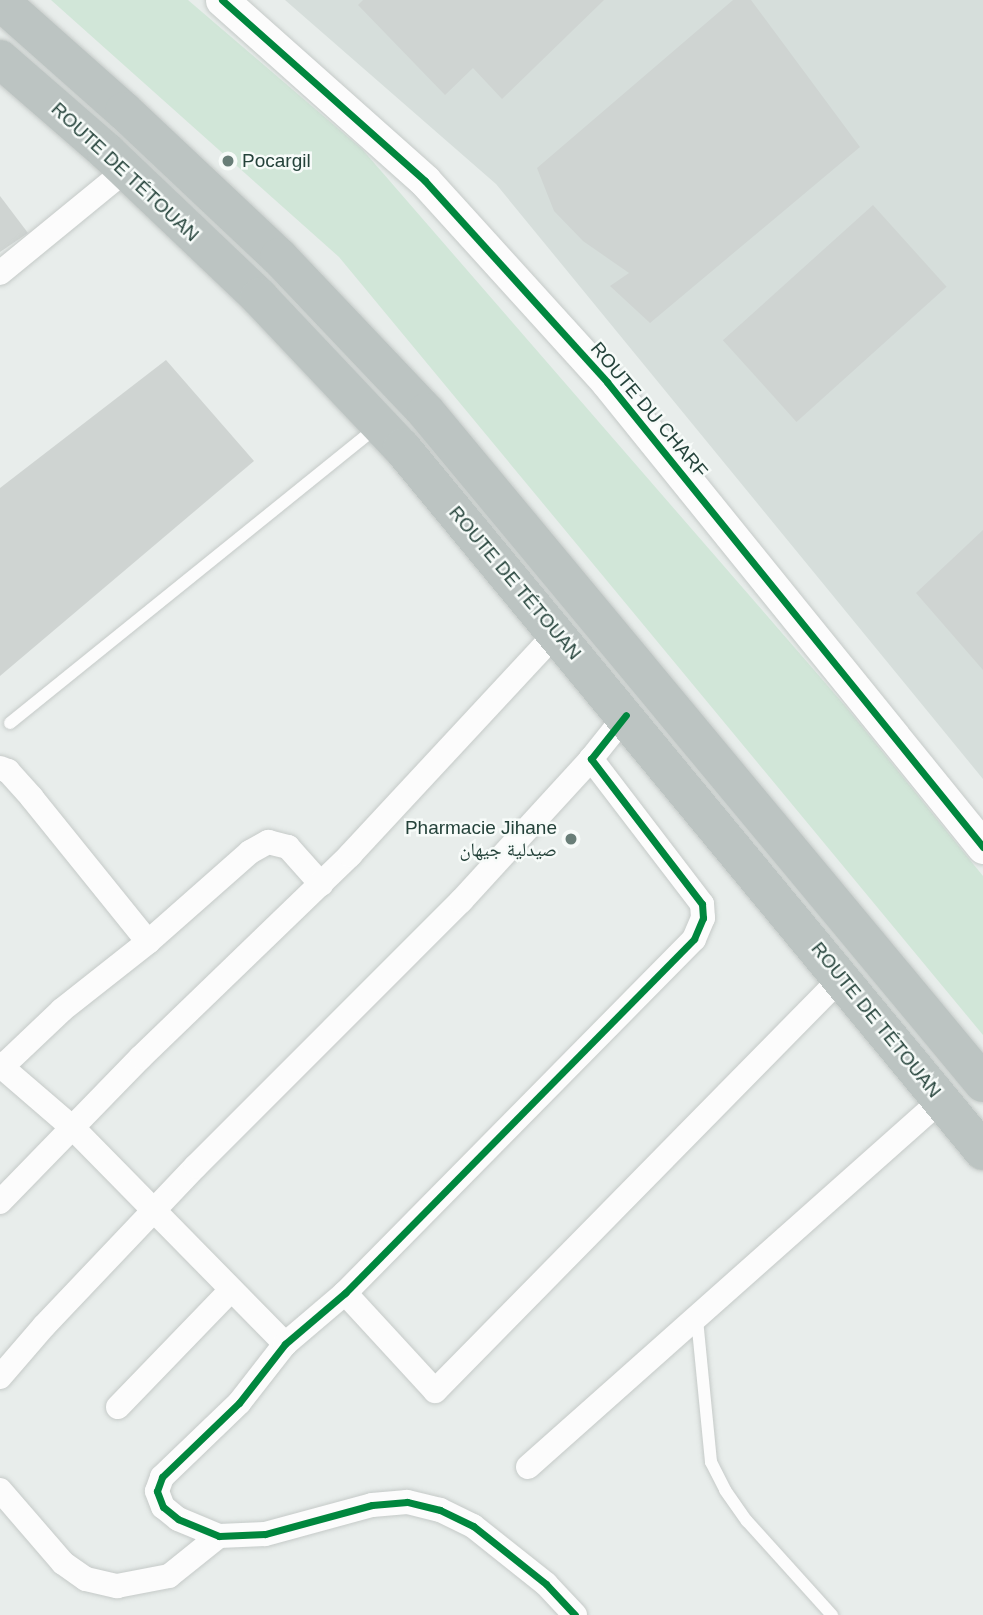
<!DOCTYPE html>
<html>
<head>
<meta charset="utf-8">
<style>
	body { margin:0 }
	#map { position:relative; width:983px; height:1615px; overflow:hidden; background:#e8edeb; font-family:Helvetica,"Noto Naskh Arabic",sans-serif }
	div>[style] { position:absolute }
	.built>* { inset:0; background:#d6dedb }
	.green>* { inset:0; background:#d1e6d8 }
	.building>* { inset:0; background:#cfd4d2; transform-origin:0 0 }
	.roads { filter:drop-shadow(0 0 2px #c5cac8) drop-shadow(0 0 2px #c5cac8) }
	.lane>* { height:12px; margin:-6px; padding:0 6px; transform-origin:6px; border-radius:6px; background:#fcfcfc }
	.street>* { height:24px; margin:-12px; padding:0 12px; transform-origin:12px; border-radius:12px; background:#fcfcfc }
	.secondary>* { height:33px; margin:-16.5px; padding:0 16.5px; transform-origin:16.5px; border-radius:16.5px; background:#fcfcfc }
	.highway>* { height:38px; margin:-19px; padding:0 19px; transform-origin:19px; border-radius:19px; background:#bcc4c2 }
	.cycleway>* { height:7px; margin:-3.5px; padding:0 3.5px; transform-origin:3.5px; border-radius:3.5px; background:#00873e }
	.dots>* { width:19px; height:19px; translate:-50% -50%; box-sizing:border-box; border:4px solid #f7fbf9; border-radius:50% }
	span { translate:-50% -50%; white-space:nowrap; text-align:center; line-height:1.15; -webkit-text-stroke:5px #f7fbf9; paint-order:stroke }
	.poi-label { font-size:19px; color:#24423a }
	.left { translate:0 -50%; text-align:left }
	.right { translate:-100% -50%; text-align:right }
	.street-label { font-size:19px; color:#24423a }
</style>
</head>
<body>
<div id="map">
	<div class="built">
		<i style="clip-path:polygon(285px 0,983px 0,983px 779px,496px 184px)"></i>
	</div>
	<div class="green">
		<i style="clip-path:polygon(51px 0,188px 0,362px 149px,847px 708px,983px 876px,983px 1035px,339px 257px)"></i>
	</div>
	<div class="building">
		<i style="clip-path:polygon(363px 0,604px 0,502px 99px,473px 68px,445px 95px,358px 5px)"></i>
		<i style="clip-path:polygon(733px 0,751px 0,860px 147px,650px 323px,610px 286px,629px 273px,583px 241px,554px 211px,537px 168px)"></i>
		<i style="clip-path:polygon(0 196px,28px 233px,0 252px)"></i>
		<i style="left:873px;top:205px;width:110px;height:202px;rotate:48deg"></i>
		<i style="clip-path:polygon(166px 360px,254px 461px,0 676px,0 488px)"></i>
		<i style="clip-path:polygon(983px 530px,983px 670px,916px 593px)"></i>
	</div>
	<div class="roads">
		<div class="lane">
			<i style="left:10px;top:723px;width:471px;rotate:-38.9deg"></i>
			<i style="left:697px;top:1319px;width:144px;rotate:84.4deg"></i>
			<i style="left:711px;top:1462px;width:31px;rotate:63deg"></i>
			<i style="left:725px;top:1490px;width:38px;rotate:55deg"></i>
			<i style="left:747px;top:1521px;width:127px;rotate:47.9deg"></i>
		</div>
		<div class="street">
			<i style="left:0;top:273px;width:163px;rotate:-39.3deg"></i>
			<i style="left:0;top:768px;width:9px;rotate:21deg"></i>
			<i style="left:8px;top:771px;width:36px;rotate:48deg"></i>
			<i style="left:32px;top:798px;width:185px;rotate:51.1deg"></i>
			<i style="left:148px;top:942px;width:110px;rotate:141.7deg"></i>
			<i style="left:62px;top:1010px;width:83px;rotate:136.5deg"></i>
			<i style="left:2px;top:1067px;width:4px;rotate:-124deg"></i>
			<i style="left:148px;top:942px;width:136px;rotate:-41.4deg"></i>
			<i style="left:250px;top:852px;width:21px;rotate:-29deg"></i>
			<i style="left:268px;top:842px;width:21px;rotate:14deg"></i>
			<i style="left:288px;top:847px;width:50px;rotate:48.3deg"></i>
			<i style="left:0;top:1069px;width:3px;rotate:-45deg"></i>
			<i style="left:2px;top:1067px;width:94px;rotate:40.7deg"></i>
			<i style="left:73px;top:1128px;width:303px;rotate:45.5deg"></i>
			<i style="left:0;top:1202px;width:202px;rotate:-45.8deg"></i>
			<i style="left:141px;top:1057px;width:291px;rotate:-44deg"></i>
			<i style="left:350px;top:855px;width:303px;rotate:-47.1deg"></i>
			<i style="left:345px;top:1293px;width:133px;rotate:47.4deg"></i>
			<i style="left:435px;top:1391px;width:579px;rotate:-45.49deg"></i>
			<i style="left:0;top:1377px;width:67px;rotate:-49.2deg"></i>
			<i style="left:44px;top:1326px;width:221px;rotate:-46.5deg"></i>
			<i style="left:196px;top:1166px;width:375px;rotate:-45deg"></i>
			<i style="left:461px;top:901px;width:193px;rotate:-47.5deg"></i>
			<i style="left:118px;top:1407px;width:163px;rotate:-46deg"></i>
			<i style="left:528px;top:1467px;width:553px;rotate:-41.62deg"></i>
			<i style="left:0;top:1490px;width:96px;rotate:49.2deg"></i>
			<i style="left:63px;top:1563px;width:28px;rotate:35deg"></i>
			<i style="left:86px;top:1579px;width:32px;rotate:13deg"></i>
			<i style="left:117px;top:1586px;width:53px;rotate:-10.9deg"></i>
			<i style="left:169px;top:1576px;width:64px;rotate:-38.7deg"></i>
			<i style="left:575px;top:1615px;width:42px;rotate:-133.1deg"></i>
			<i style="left:546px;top:1584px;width:93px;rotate:-141.5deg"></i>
			<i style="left:473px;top:1526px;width:37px;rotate:-154deg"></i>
			<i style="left:440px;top:1510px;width:34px;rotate:-166deg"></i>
			<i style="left:407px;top:1502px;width:35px;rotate:175deg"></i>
			<i style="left:372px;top:1505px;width:111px;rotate:164.8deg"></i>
			<i style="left:265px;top:1534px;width:46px;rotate:177.5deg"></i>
			<i style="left:219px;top:1536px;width:44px;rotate:-157.5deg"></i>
			<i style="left:178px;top:1519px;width:19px;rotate:-141deg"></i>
			<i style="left:163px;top:1507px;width:17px;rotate:-111deg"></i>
			<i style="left:157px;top:1491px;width:15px;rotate:-70deg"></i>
			<i style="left:162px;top:1477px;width:107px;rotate:-43.9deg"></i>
			<i style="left:239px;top:1403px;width:75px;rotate:-52.1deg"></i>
			<i style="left:285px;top:1344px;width:79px;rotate:-40.4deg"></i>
			<i style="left:345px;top:1293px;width:497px;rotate:-45.4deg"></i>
			<i style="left:694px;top:939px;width:23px;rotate:-67deg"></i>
			<i style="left:703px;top:918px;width:14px;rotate:-94deg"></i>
			<i style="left:702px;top:904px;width:183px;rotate:-127.4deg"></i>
			<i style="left:591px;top:759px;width:56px;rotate:-51.5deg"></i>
		</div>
		<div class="secondary">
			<i style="left:222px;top:0;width:272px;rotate:41.7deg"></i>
			<i style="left:425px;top:181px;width:271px;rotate:47.8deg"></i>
			<i style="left:607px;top:382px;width:598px;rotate:51.04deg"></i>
		</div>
		<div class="highway">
			<i style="left:0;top:1px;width:166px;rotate:41.6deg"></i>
			<i style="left:124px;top:111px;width:213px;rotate:43.3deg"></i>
			<i style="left:279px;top:257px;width:214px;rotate:46.5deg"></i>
			<i style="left:426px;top:412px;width:872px;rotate:50.3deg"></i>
			<i style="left:0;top:59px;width:142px;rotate:41deg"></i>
			<i style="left:107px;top:152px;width:210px;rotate:43.6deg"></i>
			<i style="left:259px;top:297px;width:208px;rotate:46.6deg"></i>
			<i style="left:402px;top:448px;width:912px;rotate:50.43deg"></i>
		</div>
	</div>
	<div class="cycleway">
		<i style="left:222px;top:0;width:272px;rotate:41.7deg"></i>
		<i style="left:425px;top:181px;width:271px;rotate:47.8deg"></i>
		<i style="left:607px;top:382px;width:598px;rotate:51.04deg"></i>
		<i style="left:575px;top:1615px;width:42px;rotate:-133.1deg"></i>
		<i style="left:546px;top:1584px;width:93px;rotate:-141.5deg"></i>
		<i style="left:473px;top:1526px;width:37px;rotate:-154deg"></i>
		<i style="left:440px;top:1510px;width:34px;rotate:-166deg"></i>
		<i style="left:407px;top:1502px;width:35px;rotate:175deg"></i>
		<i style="left:372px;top:1505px;width:111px;rotate:164.8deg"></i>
		<i style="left:265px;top:1534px;width:46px;rotate:177.5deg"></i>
		<i style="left:219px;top:1536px;width:44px;rotate:-157.5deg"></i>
		<i style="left:178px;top:1519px;width:19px;rotate:-141deg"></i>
		<i style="left:163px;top:1507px;width:17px;rotate:-111deg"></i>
		<i style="left:157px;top:1491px;width:15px;rotate:-70deg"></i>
		<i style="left:162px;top:1477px;width:107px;rotate:-43.9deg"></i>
		<i style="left:239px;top:1403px;width:75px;rotate:-52.1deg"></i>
		<i style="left:285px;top:1344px;width:79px;rotate:-40.4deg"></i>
		<i style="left:345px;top:1293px;width:497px;rotate:-45.4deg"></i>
		<i style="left:694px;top:939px;width:23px;rotate:-67deg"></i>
		<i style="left:703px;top:918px;width:14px;rotate:-94deg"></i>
		<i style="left:702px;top:904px;width:183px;rotate:-127.4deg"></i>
		<i style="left:591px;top:759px;width:56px;rotate:-51.5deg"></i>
	</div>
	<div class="dots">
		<i style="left:228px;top:161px;background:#697e78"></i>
		<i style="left:571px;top:839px;background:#697e78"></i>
	</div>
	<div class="poi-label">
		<span class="left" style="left:242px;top:161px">Pocargil</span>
		<span class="right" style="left:557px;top:839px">Pharmacie Jihane<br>صيدلية جيهان</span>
	</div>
	<div class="street-label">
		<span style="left:125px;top:172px;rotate:43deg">ROUTE DE TÉTOUAN</span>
		<span style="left:649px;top:410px;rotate:50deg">ROUTE DU CHARF</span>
		<span style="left:515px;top:583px;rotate:50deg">ROUTE DE TÉTOUAN</span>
		<span style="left:876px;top:1020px;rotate:51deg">ROUTE DE TÉTOUAN</span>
	</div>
</div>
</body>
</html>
